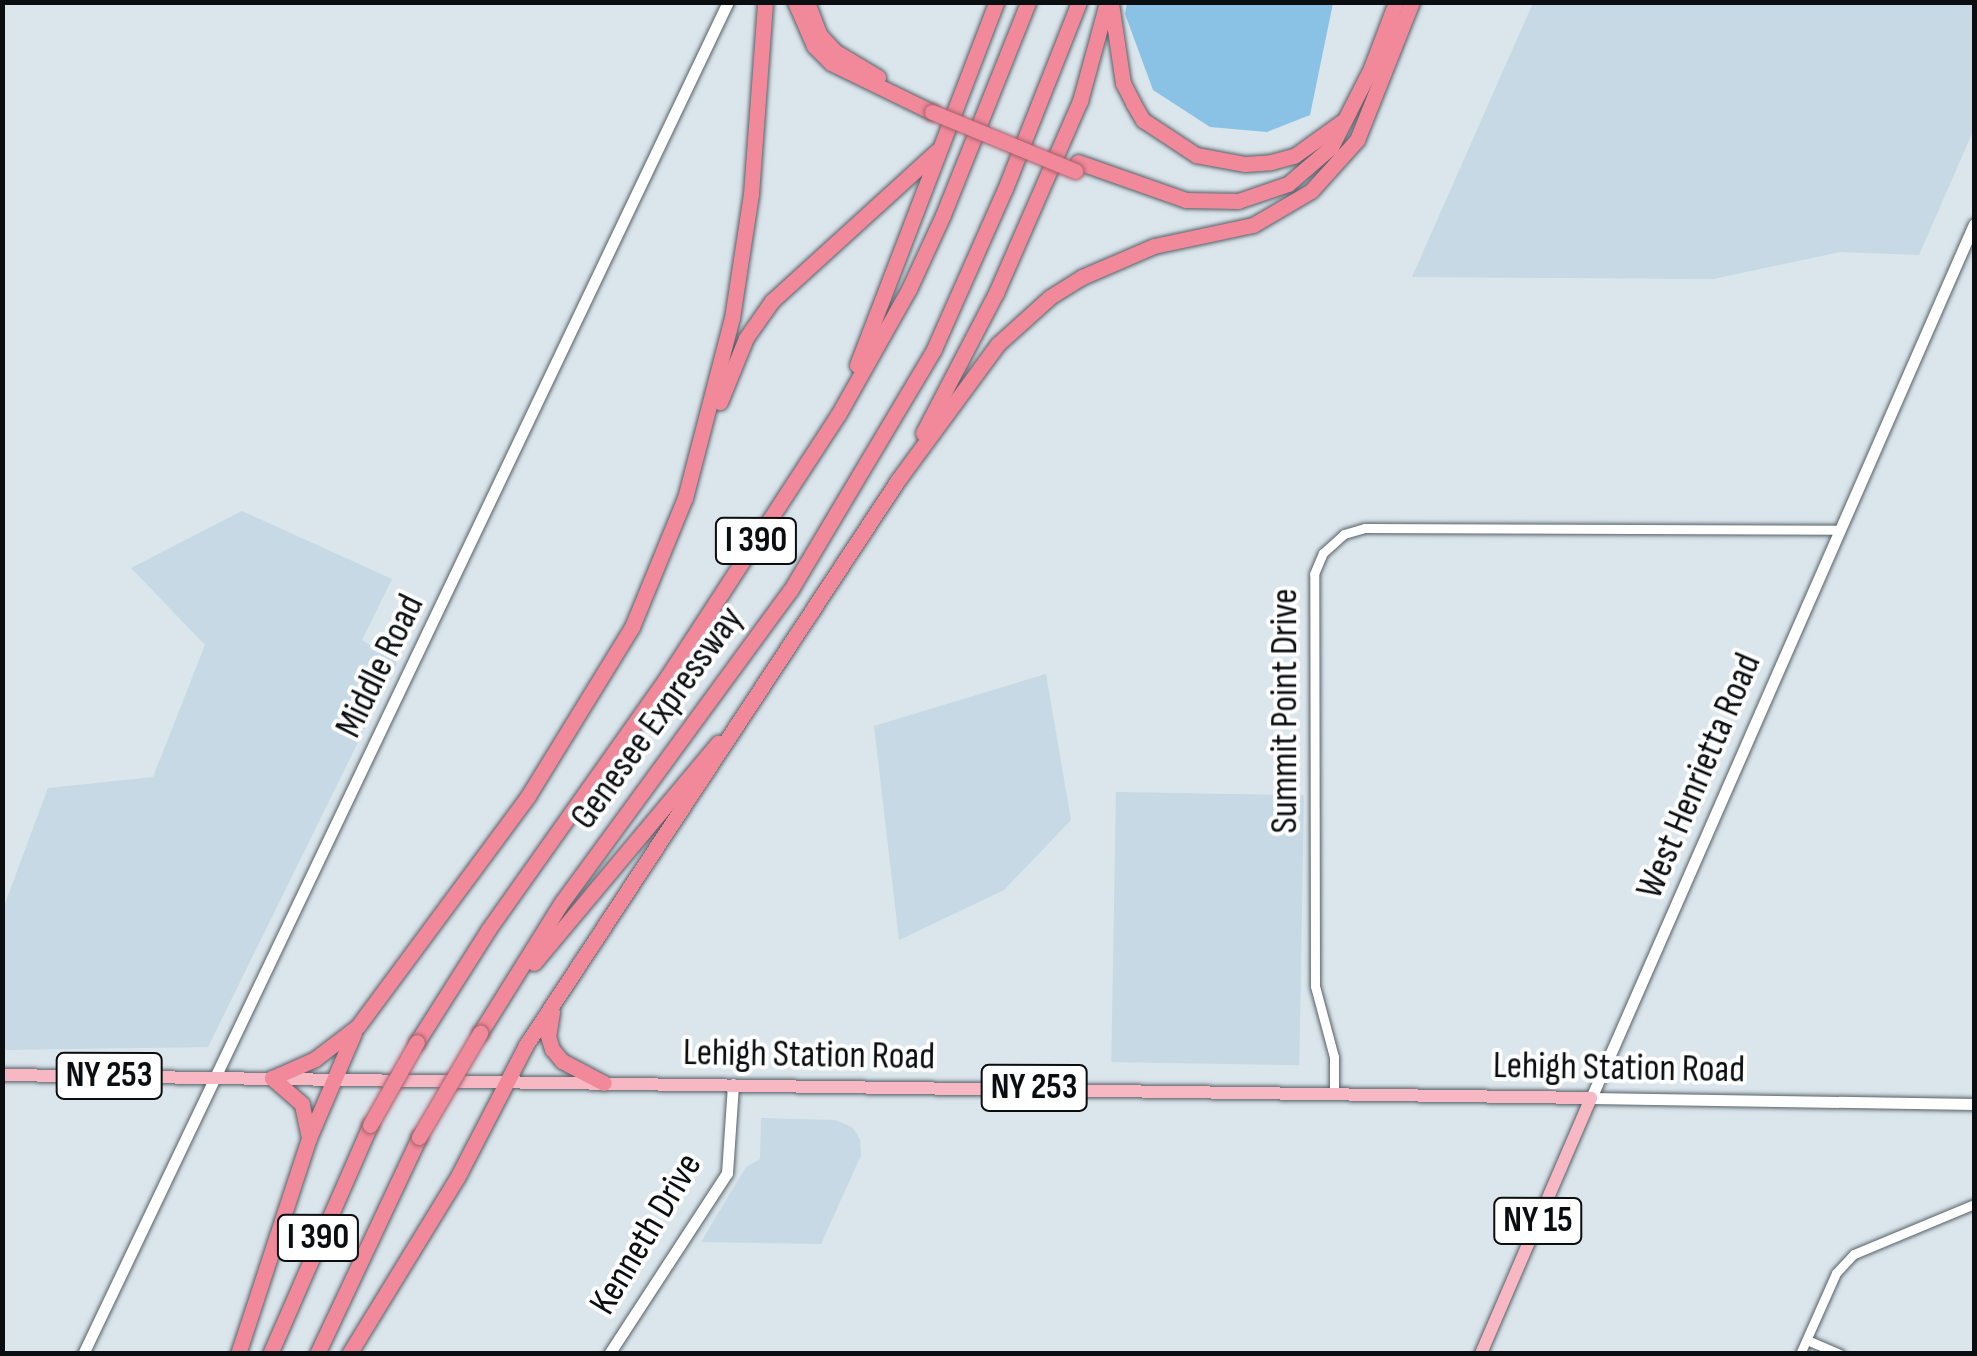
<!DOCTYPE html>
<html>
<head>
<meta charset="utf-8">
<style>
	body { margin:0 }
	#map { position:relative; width:1977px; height:1356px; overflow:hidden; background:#dae5ec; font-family:"Sofia Sans Condensed",sans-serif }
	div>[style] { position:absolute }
	.built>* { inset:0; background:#c6d9e4; transform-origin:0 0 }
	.green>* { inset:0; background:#89c2e4 }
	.roads { filter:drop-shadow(0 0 2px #566066) drop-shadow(0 0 2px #566066) }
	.street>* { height:9px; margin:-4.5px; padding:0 4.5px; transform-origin:4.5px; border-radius:4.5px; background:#fff }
	.secondary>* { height:11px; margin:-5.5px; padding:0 5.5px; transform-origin:5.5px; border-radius:5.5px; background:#fff }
	.primary>* { height:12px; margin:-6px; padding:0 6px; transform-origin:6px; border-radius:6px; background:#f7b8c3 }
	.highway>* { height:15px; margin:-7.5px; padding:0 7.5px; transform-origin:7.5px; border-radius:7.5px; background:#f2899b }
	.bridges { filter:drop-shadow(0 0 2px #a15e6a) drop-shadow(0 0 2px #a15e6a) }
	.highway-bridge>* { height:15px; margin:-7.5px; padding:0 7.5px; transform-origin:7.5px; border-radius:7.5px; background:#f2899b }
	span { translate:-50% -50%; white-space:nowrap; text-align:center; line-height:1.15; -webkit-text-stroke:8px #fff; paint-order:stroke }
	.shield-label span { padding:2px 8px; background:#fff; border:2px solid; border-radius:8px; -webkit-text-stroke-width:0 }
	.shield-label { font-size:35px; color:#0a0e10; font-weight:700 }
	.street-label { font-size:38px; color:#0a0e10 }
	.frame { position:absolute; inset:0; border:5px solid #0a0e10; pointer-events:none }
</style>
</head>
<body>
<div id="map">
	<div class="built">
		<i style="clip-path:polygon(1533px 3px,1974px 3px,1974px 129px,1919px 255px,1840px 252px,1713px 279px,1412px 277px)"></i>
		<i style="clip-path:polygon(242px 511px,392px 579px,362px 640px,397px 663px,208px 1047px,3px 1050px,3px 909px,48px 788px,153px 777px,205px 645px,131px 568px)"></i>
		<i style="clip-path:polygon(1046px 674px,1071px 820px,1004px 890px,899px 940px,874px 726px)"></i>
		<i style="left:1116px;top:792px;width:188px;height:270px;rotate:1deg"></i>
		<i style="clip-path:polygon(761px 1118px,835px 1120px,852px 1127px,860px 1139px,861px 1155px,821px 1244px,701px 1242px,746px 1167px,760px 1159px)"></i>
	</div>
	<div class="green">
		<i style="clip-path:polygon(1127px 3px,1333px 3px,1310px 115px,1267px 132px,1210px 127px,1153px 90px,1125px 14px)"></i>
	</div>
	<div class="roads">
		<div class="street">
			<i style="left:1334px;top:1093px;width:36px;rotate:-90deg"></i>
			<i style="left:1334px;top:1057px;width:73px;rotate:-105deg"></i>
			<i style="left:1315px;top:986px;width:412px;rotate:-90.1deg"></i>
			<i style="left:1314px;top:574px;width:23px;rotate:-67deg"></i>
			<i style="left:1323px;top:553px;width:28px;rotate:-42deg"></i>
			<i style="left:1344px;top:534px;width:22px;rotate:-16deg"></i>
			<i style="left:1365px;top:528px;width:474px;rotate:0.2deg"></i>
			<i style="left:1807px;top:1340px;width:36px;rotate:23deg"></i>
			<i style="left:1800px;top:1354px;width:89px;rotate:-66deg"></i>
			<i style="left:1836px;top:1273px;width:26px;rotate:-47deg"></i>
			<i style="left:1854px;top:1254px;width:130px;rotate:-22.6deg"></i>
		</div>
		<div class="secondary">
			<i style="left:1974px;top:224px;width:954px;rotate:113.66deg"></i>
			<i style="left:1591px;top:1098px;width:383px;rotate:0.9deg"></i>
			<i style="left:83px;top:1354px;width:1498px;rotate:-64.5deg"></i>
			<i style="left:609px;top:1354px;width:216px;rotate:-56.9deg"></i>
			<i style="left:727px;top:1173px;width:89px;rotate:-86.1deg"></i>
		</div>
		<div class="primary">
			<i style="left:2px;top:1075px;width:1589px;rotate:0.83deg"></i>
			<i style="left:1591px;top:1098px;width:279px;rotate:113.3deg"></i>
		</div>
		<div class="highway">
			<i style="left:795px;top:2px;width:48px;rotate:66.6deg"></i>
			<i style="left:814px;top:46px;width:24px;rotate:45deg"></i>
			<i style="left:831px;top:63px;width:112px;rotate:25.9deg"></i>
			<i style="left:807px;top:2px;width:34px;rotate:69deg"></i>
			<i style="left:819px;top:34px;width:25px;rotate:47deg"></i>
			<i style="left:836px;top:52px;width:49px;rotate:30.8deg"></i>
			<i style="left:1111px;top:3px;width:81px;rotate:81.5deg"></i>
			<i style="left:1123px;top:83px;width:22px;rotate:63deg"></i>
			<i style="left:1133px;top:103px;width:20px;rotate:60deg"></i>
			<i style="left:1143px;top:120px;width:64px;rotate:33.4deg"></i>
			<i style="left:1196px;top:155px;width:50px;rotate:10.4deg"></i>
			<i style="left:1245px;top:164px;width:26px;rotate:-4deg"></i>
			<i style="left:1271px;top:162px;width:24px;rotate:-15deg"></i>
			<i style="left:1294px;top:156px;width:60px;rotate:-35.5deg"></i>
			<i style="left:1078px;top:162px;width:114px;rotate:19.4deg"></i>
			<i style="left:1186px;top:200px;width:52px;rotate:1.1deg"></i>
			<i style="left:1238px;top:201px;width:53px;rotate:-18.8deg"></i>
			<i style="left:1288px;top:184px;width:57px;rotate:-40.7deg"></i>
			<i style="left:1331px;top:147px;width:89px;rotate:-63.1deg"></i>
			<i style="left:1371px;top:68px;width:71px;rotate:-69.3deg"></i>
			<i style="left:857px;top:365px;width:389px;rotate:-69deg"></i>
			<i style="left:720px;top:402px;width:69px;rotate:-67.9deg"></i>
			<i style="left:746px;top:338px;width:45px;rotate:-54.9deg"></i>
			<i style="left:772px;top:301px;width:223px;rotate:-42.3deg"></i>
			<i style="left:923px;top:433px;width:158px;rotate:-62.5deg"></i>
			<i style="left:996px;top:293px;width:210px;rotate:-66.4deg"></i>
			<i style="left:1080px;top:101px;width:103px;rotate:-74.7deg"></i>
			<i style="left:534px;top:963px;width:287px;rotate:-50.1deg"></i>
			<i style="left:552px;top:1012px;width:24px;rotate:99deg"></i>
			<i style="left:548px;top:1036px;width:14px;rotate:73deg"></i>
			<i style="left:552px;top:1049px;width:16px;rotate:50deg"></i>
			<i style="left:562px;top:1061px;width:47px;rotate:27.6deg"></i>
			<i style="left:480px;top:1033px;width:155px;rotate:-58deg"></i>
			<i style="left:562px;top:902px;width:386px;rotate:-53.8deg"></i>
			<i style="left:790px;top:591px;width:282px;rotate:-59.2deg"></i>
			<i style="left:934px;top:349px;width:175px;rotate:-66.1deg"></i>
			<i style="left:1005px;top:189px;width:201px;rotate:-68.4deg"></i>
			<i style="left:417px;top:1042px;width:133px;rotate:-57.6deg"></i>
			<i style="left:488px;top:930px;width:310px;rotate:-54.7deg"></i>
			<i style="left:667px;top:677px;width:313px;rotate:-56.9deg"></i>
			<i style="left:838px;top:415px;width:145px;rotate:-60.6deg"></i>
			<i style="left:909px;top:289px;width:81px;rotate:-65.3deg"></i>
			<i style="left:943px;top:215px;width:229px;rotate:-68.2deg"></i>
			<i style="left:309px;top:1138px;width:35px;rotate:-102deg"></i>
			<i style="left:302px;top:1104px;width:40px;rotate:-139deg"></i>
			<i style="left:272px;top:1078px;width:47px;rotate:-23.8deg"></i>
			<i style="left:315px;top:1059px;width:54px;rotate:-37.5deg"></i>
			<i style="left:358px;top:1026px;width:286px;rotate:-53.5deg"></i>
			<i style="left:528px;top:796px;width:198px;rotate:-58.4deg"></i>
			<i style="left:632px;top:627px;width:139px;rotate:-67.7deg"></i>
			<i style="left:685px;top:498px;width:186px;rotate:-75.4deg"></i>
			<i style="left:732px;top:318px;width:125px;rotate:-81.3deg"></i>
			<i style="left:751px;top:194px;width:193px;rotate:-85.8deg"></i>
			<i style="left:238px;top:1354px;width:227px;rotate:-71.8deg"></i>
			<i style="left:309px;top:1138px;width:114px;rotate:-66.8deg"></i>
			<i style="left:270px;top:1354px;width:250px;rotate:-66.4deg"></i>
			<i style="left:317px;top:1354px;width:240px;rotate:-64.8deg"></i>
			<i style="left:349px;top:1354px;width:206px;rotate:-58.5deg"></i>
			<i style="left:457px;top:1178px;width:150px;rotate:-62.6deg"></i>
			<i style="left:526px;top:1045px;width:676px;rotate:-56.64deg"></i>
			<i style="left:898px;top:480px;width:169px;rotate:-53.7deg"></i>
			<i style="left:998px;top:344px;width:70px;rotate:-42.1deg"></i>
			<i style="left:1050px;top:297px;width:38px;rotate:-32deg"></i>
			<i style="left:1082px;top:277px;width:78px;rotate:-23.3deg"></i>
			<i style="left:1154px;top:246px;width:101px;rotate:-12deg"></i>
			<i style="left:1253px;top:225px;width:67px;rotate:-30.4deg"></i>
			<i style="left:1311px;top:191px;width:69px;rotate:-48deg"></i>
			<i style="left:1357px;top:140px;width:149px;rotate:-68.3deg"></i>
		</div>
	</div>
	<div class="bridges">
		<div class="highway-bridge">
			<i style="left:932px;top:112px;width:155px;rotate:22.4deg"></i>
			<i style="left:370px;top:1125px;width:95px;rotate:-60.5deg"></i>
			<i style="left:419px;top:1137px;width:121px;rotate:-59.6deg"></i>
		</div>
	</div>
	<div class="shield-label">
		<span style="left:756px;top:541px">I 390</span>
		<span style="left:109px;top:1076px">NY 253</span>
		<span style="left:1034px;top:1088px">NY 253</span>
		<span style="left:1538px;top:1221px">NY 15</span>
		<span style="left:318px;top:1238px">I 390</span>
	</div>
	<div class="street-label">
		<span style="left:380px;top:666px;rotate:-64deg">Middle Road</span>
		<span style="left:1285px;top:711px;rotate:-90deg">Summit Point Drive</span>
		<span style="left:657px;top:718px;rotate:-54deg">Genesee Expressway</span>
		<span style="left:1699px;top:776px;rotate:-67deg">West Henrietta Road</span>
		<span style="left:809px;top:1055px;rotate:1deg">Lehigh Station Road</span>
		<span style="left:1619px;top:1068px;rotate:1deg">Lehigh Station Road</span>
		<span style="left:646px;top:1234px;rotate:-59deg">Kenneth Drive</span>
	</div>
	<div class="frame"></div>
</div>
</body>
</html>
